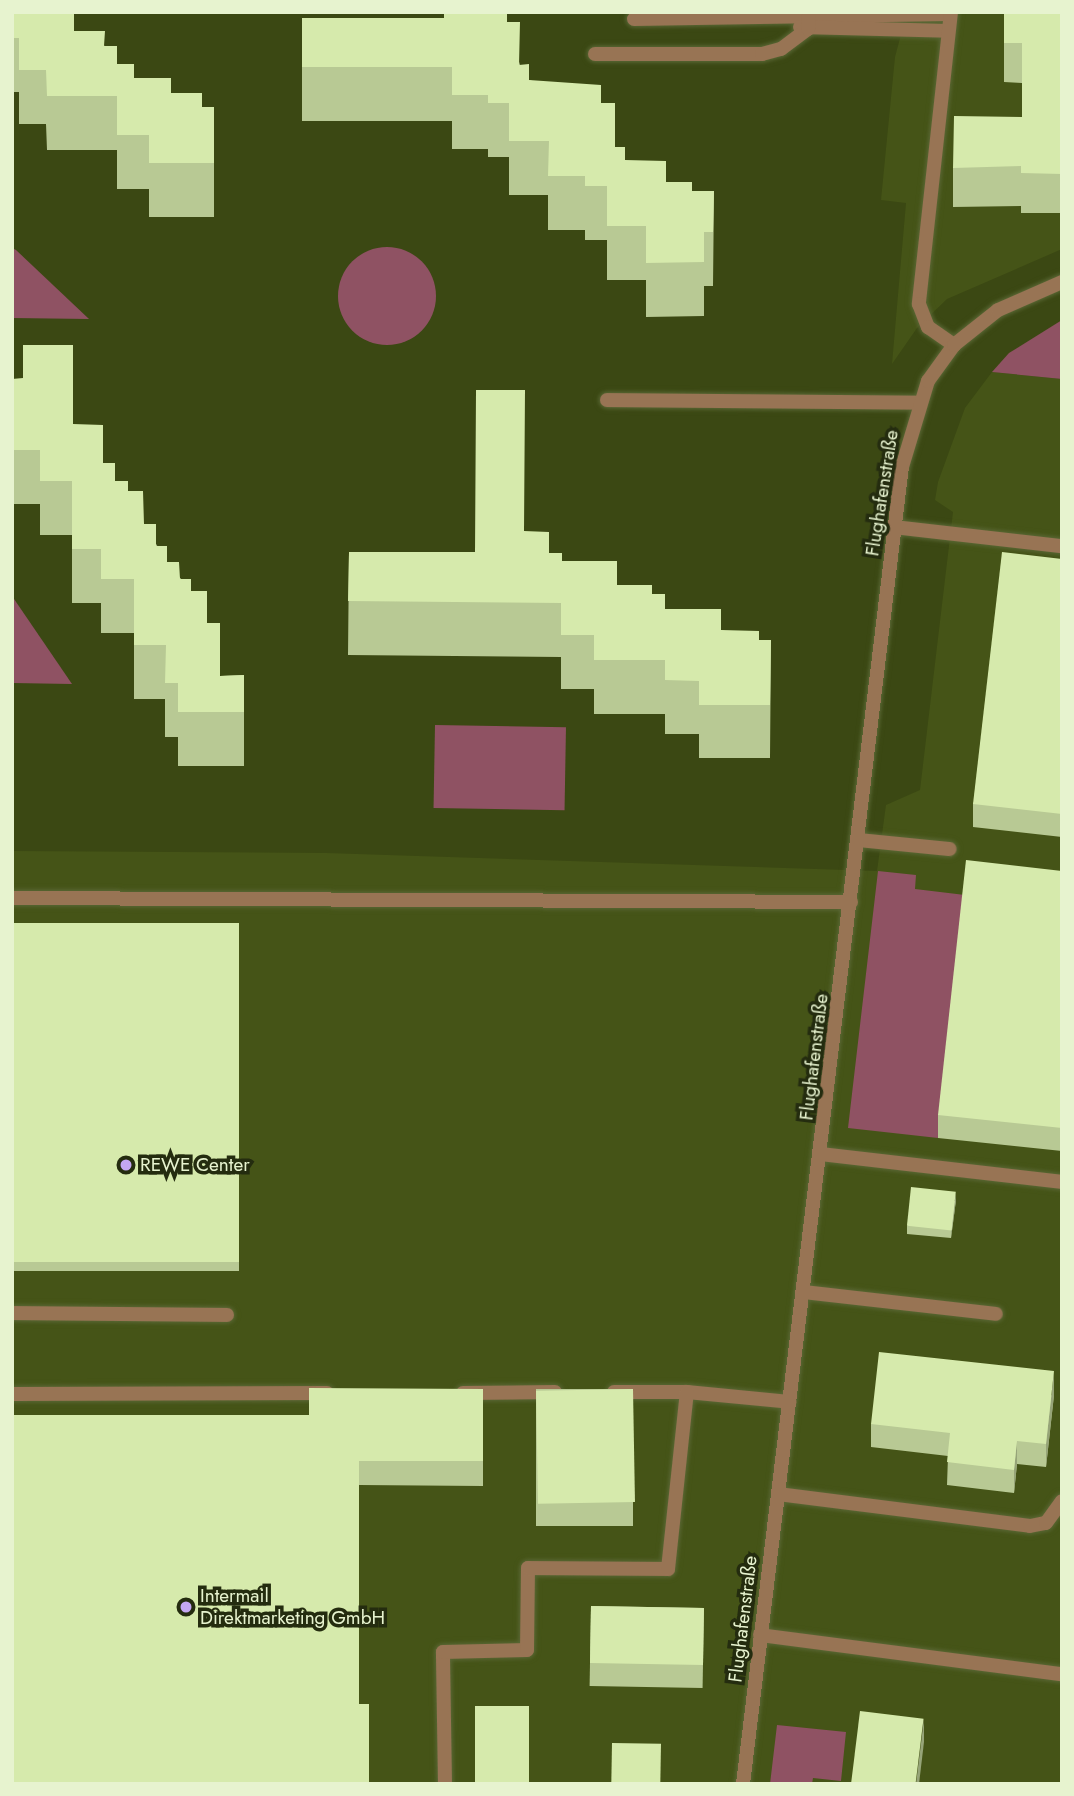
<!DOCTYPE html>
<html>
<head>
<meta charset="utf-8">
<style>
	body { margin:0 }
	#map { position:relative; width:1074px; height:1796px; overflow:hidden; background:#3b4813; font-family:Jost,sans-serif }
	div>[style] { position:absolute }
	.built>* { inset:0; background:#455417 }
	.green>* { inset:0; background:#8f5263; transform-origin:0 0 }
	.round { border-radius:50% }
	.roads { filter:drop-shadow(0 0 2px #5a6735) drop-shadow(0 0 2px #5a6735) }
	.service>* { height:14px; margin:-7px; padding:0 7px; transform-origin:7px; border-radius:7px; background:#987454 }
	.minor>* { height:14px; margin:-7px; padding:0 7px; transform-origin:7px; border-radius:7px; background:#987454 }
	.wall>* { inset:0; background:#b8c994; transform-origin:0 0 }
	.shaded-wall>* { inset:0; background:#96a478 }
	.building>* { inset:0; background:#d6eaac; transform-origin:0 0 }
	.dots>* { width:19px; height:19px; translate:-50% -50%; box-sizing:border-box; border:4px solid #242c0f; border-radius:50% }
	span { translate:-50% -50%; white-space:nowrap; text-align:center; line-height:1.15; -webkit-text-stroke:7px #242c0f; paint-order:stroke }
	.street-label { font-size:19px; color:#e7f3cf }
	.poi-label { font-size:19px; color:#e7f3cf }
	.left { translate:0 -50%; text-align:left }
	.frame { position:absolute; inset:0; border:14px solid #e7f3cf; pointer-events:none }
</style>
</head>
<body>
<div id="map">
	<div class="built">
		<i style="clip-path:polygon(907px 12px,1062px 12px,1062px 249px,947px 299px,917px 328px,892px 364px,906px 203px,881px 200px,895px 57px)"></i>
		<i style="clip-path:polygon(992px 372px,1062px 379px,1062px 1784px,12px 1784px,12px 851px,326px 853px,877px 871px,886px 805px,920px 790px,953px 512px,935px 500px,938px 482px,965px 408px)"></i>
	</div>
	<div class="green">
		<i class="round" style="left:338px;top:247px;width:98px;height:98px"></i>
		<i style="clip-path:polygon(12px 248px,16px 250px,89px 319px,12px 318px)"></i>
		<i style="clip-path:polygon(1062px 320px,1062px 379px,992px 372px,1009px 353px)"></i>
		<i style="clip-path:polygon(12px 596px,72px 684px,12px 683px)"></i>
		<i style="left:435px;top:725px;width:131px;height:83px;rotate:1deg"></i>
		<i style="clip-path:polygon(878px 871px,916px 875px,915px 889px,965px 895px,938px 1138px,848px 1128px)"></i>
		<i style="clip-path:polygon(777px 1725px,846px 1732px,841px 1781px,813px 1778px,812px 1784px,770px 1784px)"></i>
	</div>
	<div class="roads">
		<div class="service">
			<i style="left:634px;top:19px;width:316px;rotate:-0.9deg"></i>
			<i style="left:800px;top:27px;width:148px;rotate:1.5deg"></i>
			<i style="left:595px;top:54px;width:167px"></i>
			<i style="left:762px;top:54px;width:20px;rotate:-15deg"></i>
			<i style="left:781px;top:49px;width:34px;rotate:-37deg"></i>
			<i style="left:808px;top:29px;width:13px;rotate:-86deg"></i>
			<i style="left:607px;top:400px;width:313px;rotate:0.5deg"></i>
			<i style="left:894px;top:527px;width:169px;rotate:6.5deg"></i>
			<i style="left:858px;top:840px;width:92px;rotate:5.6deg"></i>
			<i style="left:12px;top:898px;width:839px;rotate:0.27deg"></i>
			<i style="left:821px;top:1154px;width:243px;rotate:6.6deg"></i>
			<i style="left:804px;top:1292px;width:193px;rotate:6.5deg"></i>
			<i style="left:12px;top:1313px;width:215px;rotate:0.5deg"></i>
			<i style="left:614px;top:1392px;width:73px"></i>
			<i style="left:687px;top:1392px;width:103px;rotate:5.5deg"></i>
			<i style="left:463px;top:1393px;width:92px;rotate:-0.6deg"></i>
			<i style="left:12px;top:1394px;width:315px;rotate:-0.2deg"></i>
			<i style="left:778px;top:1494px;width:254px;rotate:7.2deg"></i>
			<i style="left:1030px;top:1526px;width:16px;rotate:-11deg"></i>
			<i style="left:1046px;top:1523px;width:27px;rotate:-54deg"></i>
			<i style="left:760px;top:1635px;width:305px;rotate:7.4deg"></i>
			<i style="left:445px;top:1784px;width:132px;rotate:-90.9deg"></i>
			<i style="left:443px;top:1652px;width:84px;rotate:-1.4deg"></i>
			<i style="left:527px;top:1650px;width:82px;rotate:-89.3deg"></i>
			<i style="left:528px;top:1568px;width:140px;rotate:0.4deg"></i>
			<i style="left:668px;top:1569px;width:178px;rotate:-83.9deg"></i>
		</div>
		<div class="minor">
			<i style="left:951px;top:12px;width:294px;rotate:96.3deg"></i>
			<i style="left:919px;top:304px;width:25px;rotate:69deg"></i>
			<i style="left:928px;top:327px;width:32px;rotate:35deg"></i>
			<i style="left:743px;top:1784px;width:1327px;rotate:-83.12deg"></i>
			<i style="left:902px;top:467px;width:90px;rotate:-73.2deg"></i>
			<i style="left:928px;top:381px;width:44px;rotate:-54.2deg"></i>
			<i style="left:954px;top:345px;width:56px;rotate:-38.5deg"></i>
			<i style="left:998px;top:310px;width:70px;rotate:-23.6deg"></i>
		</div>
	</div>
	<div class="wall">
		<i style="clip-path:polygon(12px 12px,33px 14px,74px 31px,105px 46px,117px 64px,134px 78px,171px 93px,202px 107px,214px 107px,214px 217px,149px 217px,149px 189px,117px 189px,117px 150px,47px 150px,46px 124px,19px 124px,19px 92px,12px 92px)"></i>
		<i style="clip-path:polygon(1004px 12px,1062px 12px,1062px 213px,1021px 213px,1021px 206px,953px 207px,953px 168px,1022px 117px,1022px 83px,1004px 82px)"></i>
		<i style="clip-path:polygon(302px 18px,507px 22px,520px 65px,529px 80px,601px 103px,615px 147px,625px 160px,666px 182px,692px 191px,714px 191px,713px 286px,704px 286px,704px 316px,646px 317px,646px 280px,607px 280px,607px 240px,585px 240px,585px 230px,548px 230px,548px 195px,509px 195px,509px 157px,488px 157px,488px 149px,452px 149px,452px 121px,302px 121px)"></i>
		<i style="clip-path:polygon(12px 379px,73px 424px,103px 463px,115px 481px,128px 491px,144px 524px,167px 562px,191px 591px,207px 623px,220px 676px,244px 675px,244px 766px,178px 766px,178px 737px,165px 737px,165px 699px,134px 699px,134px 633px,101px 633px,101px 603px,72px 603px,72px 535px,40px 535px,40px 504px,12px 504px)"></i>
		<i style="clip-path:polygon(524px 531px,549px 553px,562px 561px,617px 585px,652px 594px,665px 609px,721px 630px,759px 640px,771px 640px,770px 758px,699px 758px,699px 734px,665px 734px,665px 714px,594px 714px,594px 689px,561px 689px,561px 657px,348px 655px,349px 552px,475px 552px)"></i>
		<i style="clip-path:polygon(1062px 559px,1062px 837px,973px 827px,973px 804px)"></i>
		<i style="clip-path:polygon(1062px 871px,1062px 1151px,938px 1138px,938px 1115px)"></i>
		<i style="left:12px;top:923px;width:227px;height:348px"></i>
		<i style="clip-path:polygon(956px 1200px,951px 1238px,907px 1234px,907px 1226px)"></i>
		<i style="clip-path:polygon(483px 1389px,483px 1486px,359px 1485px,359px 1704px,309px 1415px)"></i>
		<i style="left:633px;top:1389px;width:137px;height:97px;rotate:90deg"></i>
		<i style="clip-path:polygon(1054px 1395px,1046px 1467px,1017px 1464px,1014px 1493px,947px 1485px,948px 1456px,871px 1447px,871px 1424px)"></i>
		<i style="left:591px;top:1606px;width:113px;height:80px;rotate:1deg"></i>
	</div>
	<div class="shaded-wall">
		<i style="clip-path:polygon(956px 1192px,956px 1200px,951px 1238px,951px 1230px)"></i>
		<i style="clip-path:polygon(1054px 1371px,1054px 1395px,1046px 1467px,1046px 1444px)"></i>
		<i style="clip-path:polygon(1017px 1441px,1017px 1464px,1014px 1493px,1014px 1470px)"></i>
		<i style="clip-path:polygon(924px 1719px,924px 1742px,919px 1784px,916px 1784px)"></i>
	</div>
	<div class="building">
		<i style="clip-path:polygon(12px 12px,33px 12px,33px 14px,74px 14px,74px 31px,105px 31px,104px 46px,117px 46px,117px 64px,134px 64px,134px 78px,171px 78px,171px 93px,202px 93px,202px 107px,214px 107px,214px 163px,149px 163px,149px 135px,117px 135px,117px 96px,47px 96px,46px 70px,19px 70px,19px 38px,12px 38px)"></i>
		<i style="clip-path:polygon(444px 12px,507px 12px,507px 22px,520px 22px,519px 65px,529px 64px,529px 80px,601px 85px,601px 103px,615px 103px,615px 147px,625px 147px,625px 160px,666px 161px,666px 182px,692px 182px,692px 191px,714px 191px,713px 232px,704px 232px,704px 262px,646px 263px,646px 226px,607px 226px,607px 186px,585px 186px,585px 176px,548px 176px,549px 141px,509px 141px,509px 103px,488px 103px,488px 95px,452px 95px,452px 67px,302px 67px,302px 18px,444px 18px)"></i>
		<i style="clip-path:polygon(1004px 12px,1062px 12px,1062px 174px,1021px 173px,1021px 166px,953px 168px,954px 116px,1022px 117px,1022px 43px,1004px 43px)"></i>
		<i style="clip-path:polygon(23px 345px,73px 345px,73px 424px,103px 425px,103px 463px,115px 463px,115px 481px,128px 481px,128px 491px,143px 491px,144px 524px,156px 524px,156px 546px,167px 546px,167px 562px,179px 562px,180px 579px,191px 579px,191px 591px,207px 591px,207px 623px,220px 623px,220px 676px,244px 675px,244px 712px,178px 712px,178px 683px,165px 683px,166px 645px,134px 645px,134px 579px,101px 579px,101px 549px,72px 549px,72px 481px,40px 481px,40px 450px,12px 450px,12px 379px,23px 378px)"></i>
		<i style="clip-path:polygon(476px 390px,525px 390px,524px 531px,549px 532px,549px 553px,562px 553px,562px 561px,617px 561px,617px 585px,652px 585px,652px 594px,665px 594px,665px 609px,721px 609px,721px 630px,759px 631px,759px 640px,771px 640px,770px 705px,699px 705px,699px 681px,665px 680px,665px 660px,594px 660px,594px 635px,561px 635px,561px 603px,348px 601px,349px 552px,475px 552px)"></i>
		<i style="clip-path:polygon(1002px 552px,1062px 559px,1062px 814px,973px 804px)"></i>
		<i style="clip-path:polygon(966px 860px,1062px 871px,1062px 1128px,938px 1115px)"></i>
		<i style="left:12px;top:923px;width:227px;height:339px"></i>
		<i style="left:911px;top:1187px;width:45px;height:39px;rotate:6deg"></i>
		<i style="clip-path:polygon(879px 1352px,1054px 1371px,1046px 1444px,1017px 1441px,1014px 1470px,947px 1462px,950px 1433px,871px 1424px)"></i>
		<i style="clip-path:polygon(309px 1388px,483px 1389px,483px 1461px,359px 1461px,359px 1704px,369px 1704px,369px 1784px,12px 1784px,12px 1415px,309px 1415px)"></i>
		<i style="left:633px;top:1389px;width:113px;height:97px;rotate:89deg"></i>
		<i style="left:591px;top:1606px;width:113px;height:57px;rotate:1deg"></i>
		<i style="left:475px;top:1706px;width:54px;height:78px"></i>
		<i style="left:860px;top:1711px;width:64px;height:74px;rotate:7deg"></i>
		<i style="left:612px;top:1743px;width:49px;height:41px;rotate:1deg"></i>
	</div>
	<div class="dots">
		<i style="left:126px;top:1165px;background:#c4a7f1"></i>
		<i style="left:186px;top:1607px;background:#c4a7f1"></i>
	</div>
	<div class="street-label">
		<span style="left:882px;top:493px;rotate:-81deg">Flughafenstraße</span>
		<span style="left:814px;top:1057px;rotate:-83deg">Flughafenstraße</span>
		<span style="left:743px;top:1619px;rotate:-83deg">Flughafenstraße</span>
	</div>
	<div class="poi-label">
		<span class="left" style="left:140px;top:1165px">REWE Center</span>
		<span class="left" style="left:200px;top:1607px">Intermail<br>Direktmarketing GmbH</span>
	</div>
	<div class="frame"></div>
</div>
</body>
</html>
